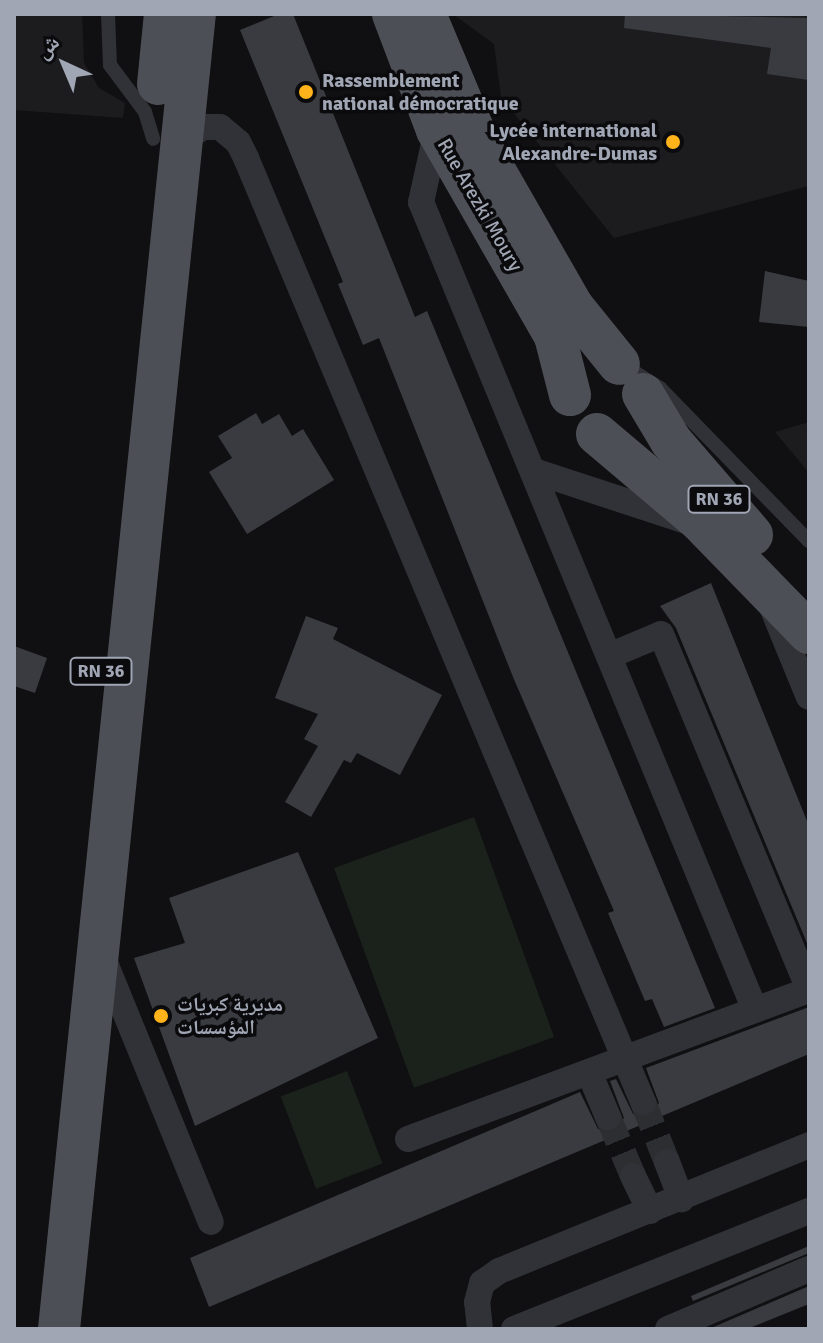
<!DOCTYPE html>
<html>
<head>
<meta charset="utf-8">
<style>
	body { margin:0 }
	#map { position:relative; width:823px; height:1343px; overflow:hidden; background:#101012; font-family:Signika,"Noto Naskh Arabic",sans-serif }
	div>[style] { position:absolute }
	.built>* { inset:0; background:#1c1c1f }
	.green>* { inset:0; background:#1a221b; transform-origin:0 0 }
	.building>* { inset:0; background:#3a3b40 }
	.minor-tunnel>* { height:26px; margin-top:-13px; transform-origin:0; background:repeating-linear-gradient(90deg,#2d2e32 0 26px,transparent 0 39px) }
	.service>* { height:14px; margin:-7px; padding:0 7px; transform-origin:7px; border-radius:7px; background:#313237 }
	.minor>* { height:26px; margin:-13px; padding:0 13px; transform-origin:13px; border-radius:13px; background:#313237 }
	.primary>* { height:42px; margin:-21px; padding:0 21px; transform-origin:21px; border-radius:21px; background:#4d4f56 }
	.dots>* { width:22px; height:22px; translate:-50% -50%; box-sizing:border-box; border:4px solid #0b0b0d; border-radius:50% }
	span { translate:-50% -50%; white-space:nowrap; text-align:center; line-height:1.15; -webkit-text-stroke:7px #0b0b0d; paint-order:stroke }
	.shield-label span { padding:2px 6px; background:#0b0b0d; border:2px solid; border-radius:6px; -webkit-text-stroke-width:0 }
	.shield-label { font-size:18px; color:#a0a6b4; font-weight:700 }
	.poi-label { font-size:20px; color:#a0a6b4; font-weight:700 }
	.left { translate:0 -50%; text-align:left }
	.right { translate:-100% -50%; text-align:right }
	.street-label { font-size:20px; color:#a0a6b4 }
	.frame { position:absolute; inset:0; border:16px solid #a0a6b4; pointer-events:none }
	.north { position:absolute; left:24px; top:24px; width:80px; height:80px; -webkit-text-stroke:6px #0b0b0d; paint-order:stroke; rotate:316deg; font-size:22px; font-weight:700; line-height:32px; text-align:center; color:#a0a6b4 }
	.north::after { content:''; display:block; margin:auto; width:28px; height:36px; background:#a0a6b4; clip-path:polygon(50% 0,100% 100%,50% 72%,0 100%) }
</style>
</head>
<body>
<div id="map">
	<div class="built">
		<i style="clip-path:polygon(14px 14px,82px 14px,84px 63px,99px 88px,125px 103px,123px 118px,14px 110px)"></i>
		<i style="clip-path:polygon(453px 14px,809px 14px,809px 186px,614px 238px,501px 97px,494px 44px)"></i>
		<i style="clip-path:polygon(809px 422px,809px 473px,775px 432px)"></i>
	</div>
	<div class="green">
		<i style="left:474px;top:817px;width:234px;height:149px;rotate:70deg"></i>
		<i style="left:347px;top:1071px;width:99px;height:71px;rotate:69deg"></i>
	</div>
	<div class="building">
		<i style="clip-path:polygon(279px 14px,293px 14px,415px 317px,427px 311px,715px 1008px,664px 1027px,652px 999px,645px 1001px,608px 913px,614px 911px,513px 677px,379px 338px,363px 345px,338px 284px,343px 282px,240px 30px)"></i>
		<i style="clip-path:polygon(625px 14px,809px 18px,809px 80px,767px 74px,771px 48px,624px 28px)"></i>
		<i style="clip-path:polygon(765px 271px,809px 281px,809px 327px,759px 322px)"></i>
		<i style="clip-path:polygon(256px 413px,262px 424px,279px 414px,292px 436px,303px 429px,334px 480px,247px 534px,209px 472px,232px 458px,218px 436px)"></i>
		<i style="clip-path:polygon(711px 583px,809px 826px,809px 948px,676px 628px,660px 606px)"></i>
		<i style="clip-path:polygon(306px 616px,338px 628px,333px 639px,442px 695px,400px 775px,357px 753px,351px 763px,344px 760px,311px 817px,285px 802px,318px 746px,304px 739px,318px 714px,275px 698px)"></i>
		<i style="clip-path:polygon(14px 646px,47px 658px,35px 693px,14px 686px)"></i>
		<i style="clip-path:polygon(298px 852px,378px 1038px,195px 1126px,134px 958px,185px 943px,169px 898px)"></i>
		<i style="clip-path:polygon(809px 1007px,809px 1054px,209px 1307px,190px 1258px,580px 1092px,598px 1129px,613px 1132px,624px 1118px,610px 1081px,616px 1079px,633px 1114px,648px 1117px,659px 1103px,646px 1068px)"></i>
		<i style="clip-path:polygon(809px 1246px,809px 1253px,693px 1301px,691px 1296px)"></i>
		<i style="clip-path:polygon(809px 1286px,809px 1304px,747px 1329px,709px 1329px)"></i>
	</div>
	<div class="minor-tunnel">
		<i style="left:643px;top:1102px;width:65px;rotate:68.2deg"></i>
		<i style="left:608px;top:1117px;width:64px;rotate:67deg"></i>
	</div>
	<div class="service">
		<i style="left:108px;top:14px;width:51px;rotate:87.8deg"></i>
		<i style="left:110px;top:65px;width:59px;rotate:53.3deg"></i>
		<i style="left:145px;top:112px;width:28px;rotate:73deg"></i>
		<i style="left:628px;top:368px;width:38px;rotate:32deg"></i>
		<i style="left:660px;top:388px;width:214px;rotate:45.8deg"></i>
	</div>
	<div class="minor">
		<i style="left:437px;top:130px;width:74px;rotate:102.5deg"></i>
		<i style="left:421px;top:202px;width:874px;rotate:67.54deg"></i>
		<i style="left:183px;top:140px;width:24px;rotate:-33deg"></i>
		<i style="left:203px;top:127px;width:17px"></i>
		<i style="left:220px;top:127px;width:23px;rotate:40deg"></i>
		<i style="left:238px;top:142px;width:18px;rotate:63deg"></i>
		<i style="left:246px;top:158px;width:1024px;rotate:67.19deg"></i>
		<i style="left:534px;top:471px;width:160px;rotate:18.2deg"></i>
		<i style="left:772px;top:607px;width:97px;rotate:67.7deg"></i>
		<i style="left:609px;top:656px;width:56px;rotate:-22.9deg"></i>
		<i style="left:661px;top:634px;width:386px;rotate:67.4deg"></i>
		<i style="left:103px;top:958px;width:285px;rotate:67.8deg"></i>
		<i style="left:589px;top:1072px;width:49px;rotate:67.1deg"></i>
		<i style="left:408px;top:1139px;width:428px;rotate:-20.4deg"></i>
		<i style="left:667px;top:1162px;width:40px;rotate:69deg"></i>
		<i style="left:633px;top:1176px;width:39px;rotate:64deg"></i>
		<i style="left:480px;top:1329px;width:27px;rotate:-96deg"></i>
		<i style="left:477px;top:1302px;width:20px;rotate:-75deg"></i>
		<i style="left:482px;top:1283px;width:21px;rotate:-35deg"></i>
		<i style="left:499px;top:1271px;width:335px;rotate:-22.1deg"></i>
		<i style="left:514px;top:1329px;width:318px;rotate:-21.8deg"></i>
		<i style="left:668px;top:1329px;width:153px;rotate:-23.1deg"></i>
	</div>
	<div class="primary">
		<i style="left:393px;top:14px;width:124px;rotate:69.2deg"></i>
		<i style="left:437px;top:130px;width:237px;rotate:60.2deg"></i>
		<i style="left:555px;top:336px;width:61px;rotate:75.7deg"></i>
		<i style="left:425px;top:14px;width:140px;rotate:67.3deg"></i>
		<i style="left:479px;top:143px;width:189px;rotate:60.2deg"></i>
		<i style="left:573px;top:307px;width:73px;rotate:51.1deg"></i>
		<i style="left:158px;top:84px;width:70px;rotate:-84.3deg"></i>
		<i style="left:643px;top:394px;width:55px;rotate:59.2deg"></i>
		<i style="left:671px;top:441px;width:124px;rotate:49.2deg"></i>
		<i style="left:597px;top:434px;width:136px;rotate:40.2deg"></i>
		<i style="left:701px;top:522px;width:155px;rotate:45.8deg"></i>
		<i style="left:59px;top:1329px;width:1322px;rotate:-84.1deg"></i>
	</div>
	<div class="dots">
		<i style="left:306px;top:92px;background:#ffb31b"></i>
		<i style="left:673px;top:142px;background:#ffb31b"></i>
		<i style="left:161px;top:1016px;background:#ffb31b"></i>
	</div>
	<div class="shield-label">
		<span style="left:719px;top:499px">RN 36</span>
		<span style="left:101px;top:671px">RN 36</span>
	</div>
	<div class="poi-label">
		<span class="left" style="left:322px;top:92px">Rassemblement<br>national démocratique</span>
		<span class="right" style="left:657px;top:142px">Lycée international<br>Alexandre-Dumas</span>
		<span class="left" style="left:177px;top:1016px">مديرية كبريات<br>المؤسسات</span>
	</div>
	<div class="street-label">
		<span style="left:480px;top:205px;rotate:60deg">Rue Arezki Moury</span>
	</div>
	<div class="frame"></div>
	<div class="north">ش</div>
</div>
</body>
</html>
